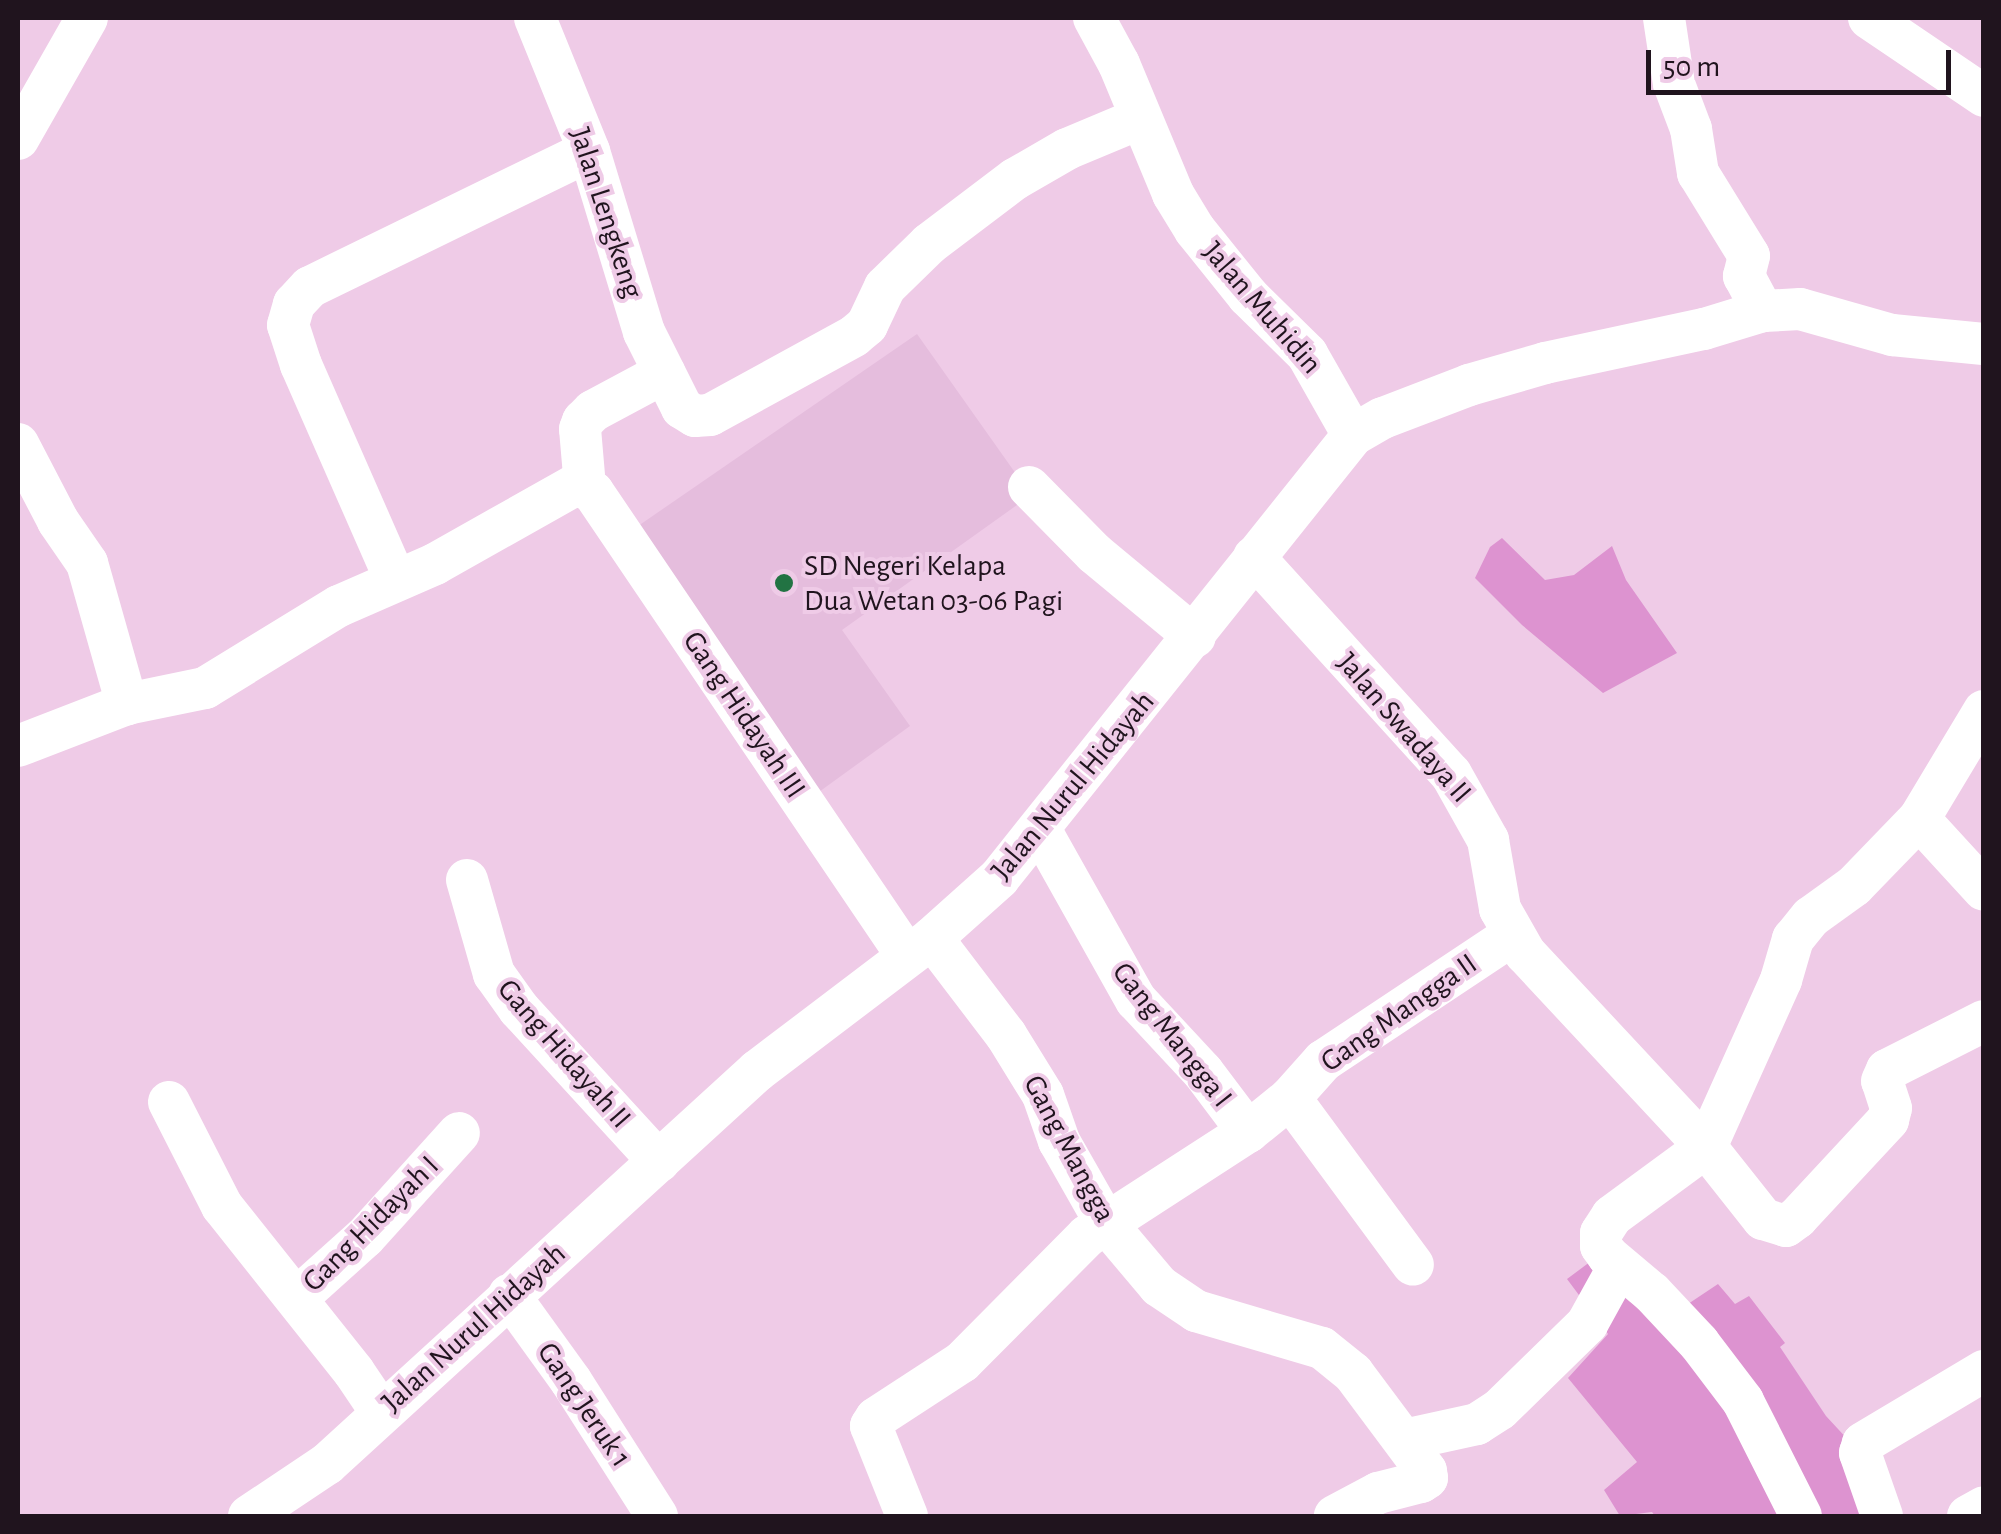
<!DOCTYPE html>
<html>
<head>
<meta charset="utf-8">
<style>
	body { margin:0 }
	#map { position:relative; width:2001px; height:1534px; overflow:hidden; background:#efcbe7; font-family:"Alegreya Sans",sans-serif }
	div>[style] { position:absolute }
	.built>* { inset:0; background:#e5bddd }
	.green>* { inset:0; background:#dd93d0 }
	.minor>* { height:42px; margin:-21px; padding:0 21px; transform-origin:21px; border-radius:21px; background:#fff }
	.dots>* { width:28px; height:28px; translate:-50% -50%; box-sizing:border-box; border:5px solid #efcbe7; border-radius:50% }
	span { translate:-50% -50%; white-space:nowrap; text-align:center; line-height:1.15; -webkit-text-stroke:8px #efcbe7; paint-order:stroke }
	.street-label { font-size:30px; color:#20141e }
	.poi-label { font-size:30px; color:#20141e }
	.left { translate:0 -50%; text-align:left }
	.frame { position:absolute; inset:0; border:20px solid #20141e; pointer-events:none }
	.scale { position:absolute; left:1646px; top:50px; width:305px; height:45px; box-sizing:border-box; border:5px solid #20141e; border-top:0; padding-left:12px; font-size:30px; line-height:35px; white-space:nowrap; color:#20141e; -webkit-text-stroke:8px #efcbe7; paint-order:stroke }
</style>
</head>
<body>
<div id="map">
	<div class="built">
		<i style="clip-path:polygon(917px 334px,1031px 495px,842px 630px,910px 726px,812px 797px,625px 535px)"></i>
	</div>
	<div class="green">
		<i style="clip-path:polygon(1502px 538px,1545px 580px,1574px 575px,1612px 546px,1626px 580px,1677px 653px,1603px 693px,1522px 625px,1475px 578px,1490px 547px)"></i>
		<i style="clip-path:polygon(1610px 1247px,1679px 1310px,1718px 1284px,1735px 1304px,1749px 1296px,1785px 1343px,1780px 1347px,1826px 1416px,1851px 1443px,1871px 1516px,1655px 1516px,1652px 1512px,1620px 1516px,1604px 1490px,1637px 1462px,1568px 1378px,1608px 1334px,1567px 1279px)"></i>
	</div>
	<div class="minor">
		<i style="left:535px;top:18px;width:144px;rotate:67.9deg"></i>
		<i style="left:589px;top:151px;width:189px;rotate:73.1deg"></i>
		<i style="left:644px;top:332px;width:85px;rotate:63.4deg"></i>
		<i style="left:682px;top:408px;width:15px;rotate:32deg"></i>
		<i style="left:695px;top:416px;width:15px;rotate:-4deg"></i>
		<i style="left:710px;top:415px;width:164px;rotate:-28.7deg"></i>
		<i style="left:854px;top:336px;width:17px;rotate:-40deg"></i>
		<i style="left:867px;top:325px;width:42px;rotate:-64.7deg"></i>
		<i style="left:885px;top:287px;width:62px;rotate:-44.3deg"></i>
		<i style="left:929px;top:244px;width:108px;rotate:-37.1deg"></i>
		<i style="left:1015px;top:179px;width:60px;rotate:-30deg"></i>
		<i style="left:1067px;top:149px;width:80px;rotate:-22.7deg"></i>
		<i style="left:1094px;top:18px;width:52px;rotate:61.5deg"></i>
		<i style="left:1119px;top:64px;width:141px;rotate:67.4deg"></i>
		<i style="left:1173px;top:194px;width:42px;rotate:58.6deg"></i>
		<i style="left:1195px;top:230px;width:85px;rotate:51.2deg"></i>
		<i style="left:1248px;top:296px;width:83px;rotate:44.5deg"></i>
		<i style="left:1307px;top:354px;width:93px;rotate:60.4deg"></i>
		<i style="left:1664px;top:18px;width:67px;rotate:81.4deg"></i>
		<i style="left:1674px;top:84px;width:48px;rotate:69.3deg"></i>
		<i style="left:1691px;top:129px;width:45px;rotate:81deg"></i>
		<i style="left:1698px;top:173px;width:97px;rotate:58.4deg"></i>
		<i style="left:1749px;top:256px;width:21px;rotate:104deg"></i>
		<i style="left:1744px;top:276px;width:40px;rotate:62deg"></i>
		<i style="left:1869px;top:18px;width:139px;rotate:34.1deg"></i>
		<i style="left:18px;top:139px;width:139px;rotate:-60.3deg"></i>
		<i style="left:18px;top:444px;width:87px;rotate:62.5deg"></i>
		<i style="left:58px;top:521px;width:51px;rotate:55.4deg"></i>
		<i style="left:87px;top:563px;width:147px;rotate:74.2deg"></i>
		<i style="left:585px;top:487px;width:58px;rotate:-94.9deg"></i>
		<i style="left:580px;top:429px;width:9px;rotate:-69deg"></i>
		<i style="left:583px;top:421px;width:14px;rotate:-45deg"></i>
		<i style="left:593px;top:411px;width:81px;rotate:-28.2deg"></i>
		<i style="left:1029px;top:487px;width:93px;rotate:45.4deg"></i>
		<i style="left:1094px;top:553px;width:131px;rotate:39.7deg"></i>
		<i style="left:1254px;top:557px;width:293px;rotate:47.8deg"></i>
		<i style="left:1451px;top:774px;width:76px;rotate:60.7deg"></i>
		<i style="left:1488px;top:840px;width:70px;rotate:80.1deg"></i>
		<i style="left:1500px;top:909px;width:51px;rotate:60.4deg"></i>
		<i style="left:1525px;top:953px;width:265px;rotate:47deg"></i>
		<i style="left:1706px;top:1147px;width:92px;rotate:51.6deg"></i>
		<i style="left:1763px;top:1219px;width:24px;rotate:17deg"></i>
		<i style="left:1786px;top:1226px;width:14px;rotate:-36deg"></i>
		<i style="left:1797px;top:1218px;width:134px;rotate:-47.1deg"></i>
		<i style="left:1888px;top:1120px;width:12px;rotate:-76deg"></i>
		<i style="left:1891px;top:1108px;width:28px;rotate:-108deg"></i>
		<i style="left:1882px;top:1081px;width:12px;rotate:-66deg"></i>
		<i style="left:1887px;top:1070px;width:109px;rotate:-26.8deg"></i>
		<i style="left:395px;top:579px;width:234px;rotate:-113.7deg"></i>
		<i style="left:301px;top:365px;width:42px;rotate:-108deg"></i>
		<i style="left:288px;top:325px;width:22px;rotate:-74deg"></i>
		<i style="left:294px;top:304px;width:23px;rotate:-47deg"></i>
		<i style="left:310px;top:287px;width:310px;rotate:-26deg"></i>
		<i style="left:18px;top:746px;width:117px;rotate:-21.1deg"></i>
		<i style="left:127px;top:704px;width:80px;rotate:-11.6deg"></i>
		<i style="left:205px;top:688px;width:157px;rotate:-31.5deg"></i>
		<i style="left:339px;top:606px;width:105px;rotate:-23.6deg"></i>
		<i style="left:435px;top:564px;width:163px;rotate:-29.4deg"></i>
		<i style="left:577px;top:484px;width:18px;rotate:27deg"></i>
		<i style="left:593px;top:492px;width:560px;rotate:55.91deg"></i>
		<i style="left:1919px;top:819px;width:96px;rotate:47.5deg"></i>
		<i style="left:1041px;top:831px;width:194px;rotate:60.7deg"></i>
		<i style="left:1136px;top:1000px;width:98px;rotate:47.1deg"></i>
		<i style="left:1203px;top:1072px;width:75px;rotate:53.1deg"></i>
		<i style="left:467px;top:880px;width:98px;rotate:74deg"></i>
		<i style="left:494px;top:974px;width:43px;rotate:54.5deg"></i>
		<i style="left:519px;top:1009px;width:207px;rotate:47.5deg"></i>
		<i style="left:932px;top:938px;width:122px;rotate:52.7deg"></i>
		<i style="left:1006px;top:1035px;width:70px;rotate:58.3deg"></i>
		<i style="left:1043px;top:1095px;width:49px;rotate:70.8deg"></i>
		<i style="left:1059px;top:1141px;width:93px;rotate:60.4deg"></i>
		<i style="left:1105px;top:1222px;width:84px;rotate:49.8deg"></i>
		<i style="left:1159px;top:1286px;width:45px;rotate:34deg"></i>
		<i style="left:1196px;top:1311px;width:131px;rotate:16.4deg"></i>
		<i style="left:1322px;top:1348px;width:40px;rotate:39deg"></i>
		<i style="left:1353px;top:1373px;width:122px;rotate:53.3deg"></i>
		<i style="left:1426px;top:1471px;width:7px;rotate:82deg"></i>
		<i style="left:1427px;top:1478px;width:7px;rotate:146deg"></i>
		<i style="left:1421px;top:1482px;width:44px;rotate:165.7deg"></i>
		<i style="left:1378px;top:1493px;width:49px;rotate:151.9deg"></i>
		<i style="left:1290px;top:1098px;width:207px;rotate:53.6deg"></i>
		<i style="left:169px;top:1102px;width:117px;rotate:63deg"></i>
		<i style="left:222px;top:1206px;width:212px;rotate:51.5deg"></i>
		<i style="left:354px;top:1372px;width:48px;rotate:56deg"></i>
		<i style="left:509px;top:1295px;width:106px;rotate:54.2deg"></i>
		<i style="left:571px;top:1381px;width:160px;rotate:57.5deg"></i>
		<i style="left:297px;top:1298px;width:91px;rotate:-41.9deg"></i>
		<i style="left:365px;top:1237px;width:140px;rotate:-47.9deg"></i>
		<i style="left:1404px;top:1440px;width:75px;rotate:-12.4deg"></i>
		<i style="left:1477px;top:1424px;width:27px;rotate:-33deg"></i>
		<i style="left:1500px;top:1409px;width:122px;rotate:-44.3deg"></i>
		<i style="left:1587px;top:1324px;width:66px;rotate:-61.1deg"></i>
		<i style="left:249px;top:1516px;width:94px;rotate:-33.7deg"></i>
		<i style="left:327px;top:1464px;width:583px;rotate:-42.43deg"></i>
		<i style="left:757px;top:1071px;width:220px;rotate:-37.2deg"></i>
		<i style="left:932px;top:938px;width:90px;rotate:-41.8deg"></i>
		<i style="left:999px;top:878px;width:567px;rotate:-51.37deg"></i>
		<i style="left:1353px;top:435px;width:34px;rotate:-30deg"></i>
		<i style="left:1383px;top:418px;width:92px;rotate:-21deg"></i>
		<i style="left:1469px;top:385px;width:79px;rotate:-16.1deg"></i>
		<i style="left:1545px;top:363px;width:163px;rotate:-12.1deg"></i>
		<i style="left:1704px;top:329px;width:62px;rotate:-17deg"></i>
		<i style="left:1763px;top:311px;width:37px;rotate:-3deg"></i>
		<i style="left:1800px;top:309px;width:96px;rotate:15.8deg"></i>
		<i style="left:1892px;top:335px;width:92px;rotate:5.6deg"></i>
		<i style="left:907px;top:1516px;width:97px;rotate:-111.8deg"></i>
		<i style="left:871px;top:1426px;width:9px;rotate:-58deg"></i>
		<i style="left:876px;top:1418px;width:103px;rotate:-33.1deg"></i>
		<i style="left:962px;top:1362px;width:177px;rotate:-45.2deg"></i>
		<i style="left:1087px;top:1236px;width:192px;rotate:-32.9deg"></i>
		<i style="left:1248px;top:1132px;width:54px;rotate:-39deg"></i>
		<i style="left:1290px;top:1098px;width:50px;rotate:-48.3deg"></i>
		<i style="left:1323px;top:1061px;width:228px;rotate:-33.6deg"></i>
		<i style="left:1801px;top:1516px;width:129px;rotate:-116.8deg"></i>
		<i style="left:1743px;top:1401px;width:73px;rotate:-127.2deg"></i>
		<i style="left:1699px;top:1343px;width:69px;rotate:-133.2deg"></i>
		<i style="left:1652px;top:1293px;width:57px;rotate:-139.9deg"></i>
		<i style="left:1608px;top:1256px;width:12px;rotate:-125deg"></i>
		<i style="left:1601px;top:1246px;width:13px;rotate:-90deg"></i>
		<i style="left:1601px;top:1233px;width:20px;rotate:-57deg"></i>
		<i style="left:1612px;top:1216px;width:117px;rotate:-36.3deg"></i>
		<i style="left:1706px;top:1147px;width:183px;rotate:-65.8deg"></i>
		<i style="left:1781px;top:980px;width:43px;rotate:-73.7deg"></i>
		<i style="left:1793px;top:939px;width:28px;rotate:-51deg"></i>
		<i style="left:1811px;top:917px;width:53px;rotate:-35.8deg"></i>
		<i style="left:1854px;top:886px;width:93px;rotate:-45.9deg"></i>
		<i style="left:1919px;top:819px;width:126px;rotate:-59deg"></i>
		<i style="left:1882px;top:1516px;width:67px;rotate:-109.2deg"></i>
		<i style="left:1860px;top:1453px;width:10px;rotate:-73deg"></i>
		<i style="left:1863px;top:1443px;width:141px;rotate:-30.8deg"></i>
		<i style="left:1968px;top:1516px;width:18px;rotate:-29deg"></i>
	</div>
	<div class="dots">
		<i style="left:784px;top:583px;background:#227343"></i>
	</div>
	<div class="street-label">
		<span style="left:606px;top:213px;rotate:72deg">Jalan Lengkeng</span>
		<span style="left:1262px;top:308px;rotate:49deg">Jalan Muhidin</span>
		<span style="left:744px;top:715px;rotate:56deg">Gang Hidayah III</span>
		<span style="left:1404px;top:728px;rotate:49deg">Jalan Swadaya II</span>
		<span style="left:1073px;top:786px;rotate:-50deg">Jalan Nurul Hidayah</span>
		<span style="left:1399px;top:1013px;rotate:-35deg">Gang Mangga II</span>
		<span style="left:1172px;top:1035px;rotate:52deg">Gang Mangga I</span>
		<span style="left:564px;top:1054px;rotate:49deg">Gang Hidayah II</span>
		<span style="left:1069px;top:1149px;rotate:62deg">Gang Mangga</span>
		<span style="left:371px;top:1224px;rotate:-45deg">Gang Hidayah I</span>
		<span style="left:474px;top:1328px;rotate:-42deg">Jalan Nurul Hidayah</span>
		<span style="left:584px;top:1405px;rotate:56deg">Gang Jeruk 1</span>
	</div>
	<div class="poi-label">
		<span class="left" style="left:804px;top:583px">SD Negeri Kelapa<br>Dua Wetan 03-06 Pagi</span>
	</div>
	<div class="frame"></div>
	<div class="scale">50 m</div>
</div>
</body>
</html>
